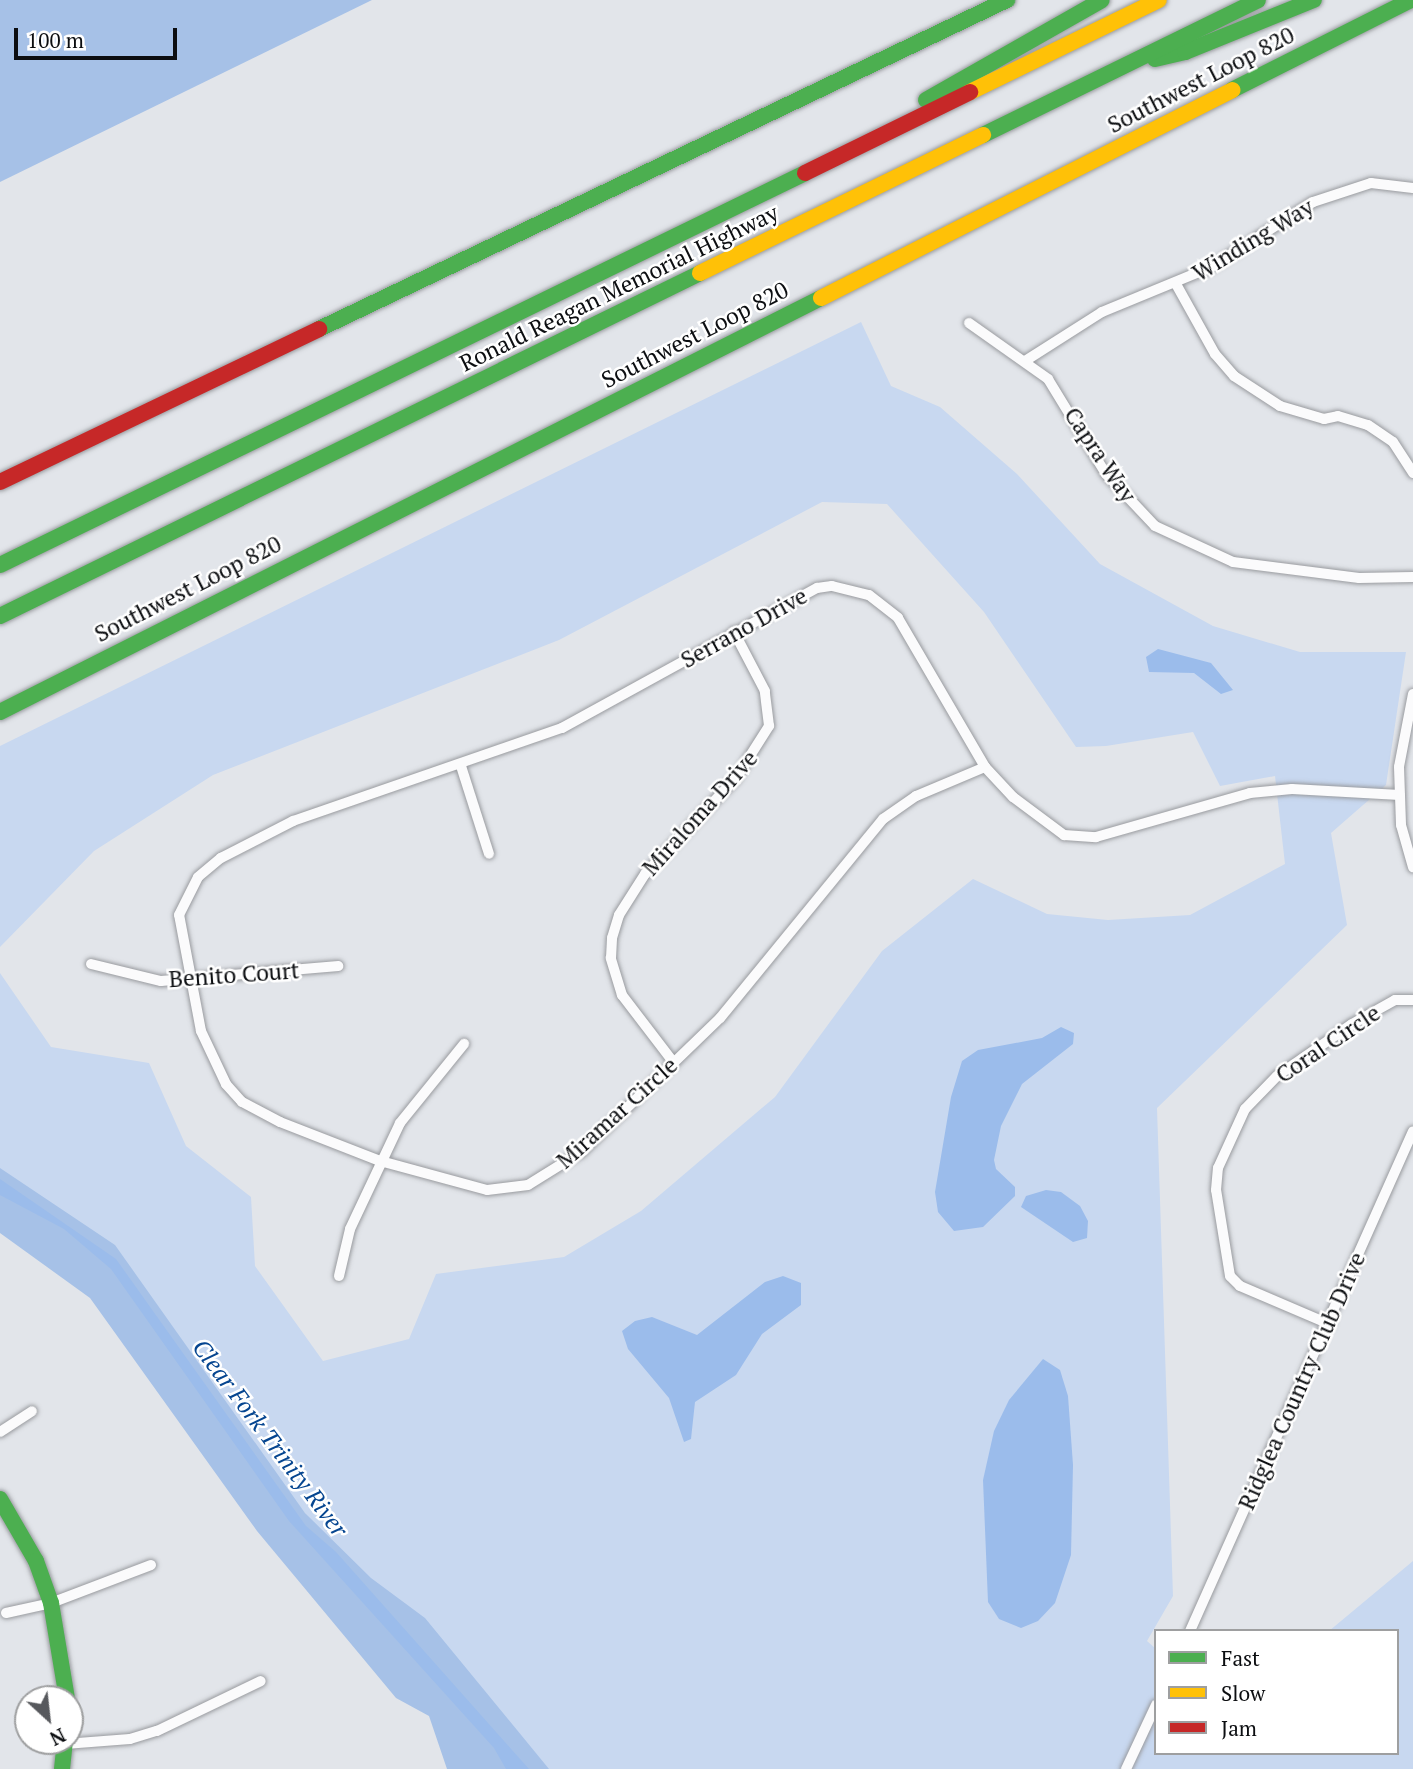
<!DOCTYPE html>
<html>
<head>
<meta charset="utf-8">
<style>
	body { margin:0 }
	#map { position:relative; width:1413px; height:1769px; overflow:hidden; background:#e2e5ea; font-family:"PT Serif",serif }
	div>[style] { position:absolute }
	.green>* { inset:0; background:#c8d8f0 }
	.forest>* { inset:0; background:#a6c1e7 }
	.water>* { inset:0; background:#9bbceb }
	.roads { filter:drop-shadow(0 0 2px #999b9f) drop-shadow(0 0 2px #999b9f) }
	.street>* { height:10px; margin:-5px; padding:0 5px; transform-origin:5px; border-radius:5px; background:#fbfbfc }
	.fast>* { height:16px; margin:-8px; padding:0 8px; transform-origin:8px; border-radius:8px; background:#4caf50 }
	.slow>* { height:16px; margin:-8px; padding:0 8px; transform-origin:8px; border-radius:8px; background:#ffc107 }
	.jam>* { height:16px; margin:-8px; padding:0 8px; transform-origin:8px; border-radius:8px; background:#c62828 }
	span { translate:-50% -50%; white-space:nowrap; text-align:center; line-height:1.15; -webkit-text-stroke:5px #fff; paint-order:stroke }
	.street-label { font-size:23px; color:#0c0e11 }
	.water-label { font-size:24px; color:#054590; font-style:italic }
	.legend { position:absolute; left:1154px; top:1629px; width:245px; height:126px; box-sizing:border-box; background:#fff; border:2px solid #9e9fa0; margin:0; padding:9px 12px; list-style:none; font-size:21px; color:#0c0e11 }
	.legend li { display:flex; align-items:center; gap:14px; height:35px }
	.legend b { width:35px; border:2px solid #9e9fa0 }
	.north { position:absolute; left:14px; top:1685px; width:70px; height:70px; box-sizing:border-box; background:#fff; border:2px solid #9e9fa0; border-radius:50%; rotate:153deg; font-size:19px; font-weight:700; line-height:28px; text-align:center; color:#0c0e11 }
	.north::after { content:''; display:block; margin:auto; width:24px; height:32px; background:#57595d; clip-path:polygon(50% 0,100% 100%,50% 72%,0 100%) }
	.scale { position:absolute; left:14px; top:28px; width:163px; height:32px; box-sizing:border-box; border:4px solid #0c0e11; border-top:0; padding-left:9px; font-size:21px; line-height:24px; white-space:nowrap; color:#0c0e11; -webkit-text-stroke:5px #fff; paint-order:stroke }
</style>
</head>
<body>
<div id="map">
	<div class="green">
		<i style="clip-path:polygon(861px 322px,891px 386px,940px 407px,1017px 474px,1100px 564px,1213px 626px,1300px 652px,1406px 652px,1386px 785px,1331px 833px,1347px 925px,1157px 1108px,1173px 1596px,1147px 1641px,1156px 1649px,1156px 1753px,1397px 1753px,1397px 1631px,1329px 1631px,1413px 1561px,1413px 1769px,541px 1769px,305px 1513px,262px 1457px,0 1169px,0 973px,51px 1047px,149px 1063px,186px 1146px,251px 1197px,255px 1266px,323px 1361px,409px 1339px,436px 1274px,564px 1257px,641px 1211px,775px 1097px,882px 951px,973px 879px,1047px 914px,1108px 920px,1190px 915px,1285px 864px,1275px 776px,1220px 786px,1193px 732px,1106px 746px,1076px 747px,984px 612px,887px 504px,822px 502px,559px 640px,213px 775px,94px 851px,0 947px,0 746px)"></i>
	</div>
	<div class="forest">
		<i style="clip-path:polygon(0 0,372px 0,0 182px)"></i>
		<i style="clip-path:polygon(0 1168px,115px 1245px,305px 1513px,371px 1578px,425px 1618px,549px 1769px,447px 1769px,429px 1716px,396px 1698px,257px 1531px,90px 1298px,0 1233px)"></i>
	</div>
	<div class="water">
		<i style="clip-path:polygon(1158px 649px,1211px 663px,1233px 690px,1221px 694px,1194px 673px,1149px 672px,1146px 657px)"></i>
		<i style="clip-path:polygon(1061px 1027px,1074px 1033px,1073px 1044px,1022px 1084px,1001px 1126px,994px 1160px,996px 1169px,1015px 1187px,1015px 1196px,983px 1227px,954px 1231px,938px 1212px,935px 1192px,951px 1097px,962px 1061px,978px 1050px,1042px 1038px)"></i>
		<i style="clip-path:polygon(0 1179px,116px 1259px,306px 1526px,336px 1552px,529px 1769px,506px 1769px,494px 1748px,289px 1521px,111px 1269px,64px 1229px,0 1195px)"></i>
		<i style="clip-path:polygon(1046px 1190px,1061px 1192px,1080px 1206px,1088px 1221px,1087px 1238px,1073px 1242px,1021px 1207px,1026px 1196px)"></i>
		<i style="clip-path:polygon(783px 1276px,801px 1283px,801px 1305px,762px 1334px,736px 1375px,695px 1402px,691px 1439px,684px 1442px,669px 1398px,628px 1349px,622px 1331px,635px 1321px,652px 1317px,697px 1335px,765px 1282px)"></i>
		<i style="clip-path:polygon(1043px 1359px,1060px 1370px,1068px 1396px,1073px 1465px,1071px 1555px,1055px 1603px,1038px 1621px,1021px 1628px,999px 1619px,988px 1602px,983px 1480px,994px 1431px,1009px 1400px)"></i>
	</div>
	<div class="roads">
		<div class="street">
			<i style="left:1176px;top:284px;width:80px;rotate:60.9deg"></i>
			<i style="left:1215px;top:354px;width:29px;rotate:49deg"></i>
			<i style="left:1234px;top:376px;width:55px;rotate:33.1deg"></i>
			<i style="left:1280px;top:406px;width:46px;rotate:16.5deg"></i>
			<i style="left:1324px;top:419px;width:14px;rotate:-12deg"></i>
			<i style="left:1338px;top:416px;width:31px;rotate:17deg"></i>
			<i style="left:1368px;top:425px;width:30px;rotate:34deg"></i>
			<i style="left:1393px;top:442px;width:37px;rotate:57deg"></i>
			<i style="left:969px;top:323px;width:97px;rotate:35.3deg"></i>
			<i style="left:1048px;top:379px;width:111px;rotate:58.6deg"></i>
			<i style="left:1106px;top:474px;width:71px;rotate:46.7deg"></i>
			<i style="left:1155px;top:526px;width:86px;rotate:24.8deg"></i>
			<i style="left:1233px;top:562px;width:127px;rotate:7.2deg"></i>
			<i style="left:1359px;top:578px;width:54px;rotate:-1.1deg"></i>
			<i style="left:1025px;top:361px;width:91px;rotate:-32.5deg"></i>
			<i style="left:1102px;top:312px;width:118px;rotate:-22.4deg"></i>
			<i style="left:1211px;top:267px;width:121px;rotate:-32.5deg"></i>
			<i style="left:1313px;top:202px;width:61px;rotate:-18.1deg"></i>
			<i style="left:1371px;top:183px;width:42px;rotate:6.8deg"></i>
			<i style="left:1413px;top:694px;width:74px;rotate:100.9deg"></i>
			<i style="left:1399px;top:767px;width:58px;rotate:88deg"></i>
			<i style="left:1401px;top:825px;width:44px;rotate:74.1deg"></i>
			<i style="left:461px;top:766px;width:92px;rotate:72.3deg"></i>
			<i style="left:985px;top:767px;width:75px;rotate:157.2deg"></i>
			<i style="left:916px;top:796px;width:40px;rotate:145.1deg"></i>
			<i style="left:883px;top:819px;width:257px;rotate:129.3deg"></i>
			<i style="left:720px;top:1018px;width:193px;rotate:136deg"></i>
			<i style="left:581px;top:1152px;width:62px;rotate:148.1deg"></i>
			<i style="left:528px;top:1185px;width:41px;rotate:173deg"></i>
			<i style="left:487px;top:1190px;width:111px;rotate:-164.8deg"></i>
			<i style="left:380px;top:1161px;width:107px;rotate:-158.7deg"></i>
			<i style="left:280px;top:1122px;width:43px;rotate:-152.2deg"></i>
			<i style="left:242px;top:1102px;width:24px;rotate:-132deg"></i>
			<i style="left:226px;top:1084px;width:59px;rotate:-115.3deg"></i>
			<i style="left:201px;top:1031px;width:118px;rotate:-100.7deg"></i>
			<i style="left:179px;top:915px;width:42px;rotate:-63.4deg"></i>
			<i style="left:198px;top:877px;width:30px;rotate:-40deg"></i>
			<i style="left:221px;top:858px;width:81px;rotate:-27.2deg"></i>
			<i style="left:293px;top:821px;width:285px;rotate:-19.1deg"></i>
			<i style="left:562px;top:728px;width:291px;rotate:-28.8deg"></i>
			<i style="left:817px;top:588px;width:15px;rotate:-8deg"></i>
			<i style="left:832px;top:586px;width:38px;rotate:14deg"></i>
			<i style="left:869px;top:595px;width:37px;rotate:38deg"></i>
			<i style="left:898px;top:618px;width:173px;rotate:59.7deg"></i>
			<i style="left:985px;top:767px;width:41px;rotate:47deg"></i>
			<i style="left:1013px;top:797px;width:64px;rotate:36.7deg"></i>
			<i style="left:1064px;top:835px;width:32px;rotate:4deg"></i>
			<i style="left:1096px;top:837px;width:160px;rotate:-15.9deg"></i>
			<i style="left:1250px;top:793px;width:42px;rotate:-5.4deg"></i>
			<i style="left:1292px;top:789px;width:108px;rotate:3.2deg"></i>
			<i style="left:91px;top:964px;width:72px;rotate:13.7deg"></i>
			<i style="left:161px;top:981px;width:178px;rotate:-4.8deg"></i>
			<i style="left:674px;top:1063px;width:86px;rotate:-127.4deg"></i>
			<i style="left:622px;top:995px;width:39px;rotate:-107deg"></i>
			<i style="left:611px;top:958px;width:20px;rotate:-87deg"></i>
			<i style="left:612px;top:938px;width:24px;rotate:-73deg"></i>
			<i style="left:619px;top:915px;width:49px;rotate:-57.6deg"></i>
			<i style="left:645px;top:874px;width:132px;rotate:-46.5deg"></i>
			<i style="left:736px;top:778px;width:62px;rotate:-57.6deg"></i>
			<i style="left:769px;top:726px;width:35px;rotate:-97deg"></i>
			<i style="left:765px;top:691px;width:67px;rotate:-117.7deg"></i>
			<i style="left:339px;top:1276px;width:48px;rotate:-76.8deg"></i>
			<i style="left:350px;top:1229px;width:117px;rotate:-64.7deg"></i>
			<i style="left:400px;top:1123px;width:102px;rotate:-51deg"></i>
			<i style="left:1329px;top:1324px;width:97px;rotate:-156.9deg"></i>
			<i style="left:1240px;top:1286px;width:14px;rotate:-135deg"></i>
			<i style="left:1230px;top:1276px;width:87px;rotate:-99.2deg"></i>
			<i style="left:1216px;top:1190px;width:22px;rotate:-85deg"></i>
			<i style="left:1218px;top:1168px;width:65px;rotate:-65.4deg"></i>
			<i style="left:1245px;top:1109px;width:46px;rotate:-45.9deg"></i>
			<i style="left:1277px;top:1076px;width:91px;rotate:-34.7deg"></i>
			<i style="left:1352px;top:1024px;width:49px;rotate:-29.2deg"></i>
			<i style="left:1395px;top:1000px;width:18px"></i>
			<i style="left:0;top:1432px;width:38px;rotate:-33deg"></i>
			<i style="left:6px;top:1613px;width:46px;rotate:-12.5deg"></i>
			<i style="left:51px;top:1603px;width:107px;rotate:-20.8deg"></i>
			<i style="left:1190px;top:1631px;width:547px;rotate:-65.96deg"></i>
			<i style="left:65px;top:1744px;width:65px;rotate:-4.4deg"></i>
			<i style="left:130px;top:1739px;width:28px;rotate:-17deg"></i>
			<i style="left:157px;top:1731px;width:115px;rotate:-25.7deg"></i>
			<i style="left:1126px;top:1769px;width:71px;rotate:-64.9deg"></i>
		</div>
		<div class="fast">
			<i style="left:1155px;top:59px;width:31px;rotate:-13deg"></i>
			<i style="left:1185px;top:52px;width:139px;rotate:-22deg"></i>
			<i style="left:1232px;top:90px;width:200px;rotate:-26.7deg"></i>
			<i style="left:926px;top:100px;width:202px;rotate:-29.6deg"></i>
			<i style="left:983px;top:135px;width:306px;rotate:-26.1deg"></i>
			<i style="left:319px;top:329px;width:763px;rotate:-25.56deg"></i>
			<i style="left:0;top:565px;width:895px;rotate:-25.96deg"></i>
			<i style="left:0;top:616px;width:780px;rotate:-26.1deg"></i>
			<i style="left:0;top:712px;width:919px;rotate:-26.76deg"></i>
			<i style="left:0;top:1499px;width:72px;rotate:59.9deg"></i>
			<i style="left:36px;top:1561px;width:45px;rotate:70.3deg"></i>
			<i style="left:51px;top:1603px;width:97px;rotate:80.5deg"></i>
			<i style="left:62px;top:1769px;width:28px;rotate:-84deg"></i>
		</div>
		<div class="slow">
			<i style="left:970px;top:92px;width:210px;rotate:-26deg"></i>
			<i style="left:700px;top:273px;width:315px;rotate:-26deg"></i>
			<i style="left:821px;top:298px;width:461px;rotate:-26.8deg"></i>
		</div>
		<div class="jam">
			<i style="left:805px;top:173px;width:184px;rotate:-26.1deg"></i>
			<i style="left:0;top:482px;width:354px;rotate:-25.6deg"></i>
		</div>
	</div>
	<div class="street-label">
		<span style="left:1201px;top:80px;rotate:-27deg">Southwest Loop 820</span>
		<span style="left:1253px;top:240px;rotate:-31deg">Winding Way</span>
		<span style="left:619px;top:288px;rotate:-26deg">Ronald Reagan Memorial Highway</span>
		<span style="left:695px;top:335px;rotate:-27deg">Southwest Loop 820</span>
		<span style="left:1100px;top:455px;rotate:56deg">Capra Way</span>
		<span style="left:188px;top:589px;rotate:-27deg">Southwest Loop 820</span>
		<span style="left:744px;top:628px;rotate:-29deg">Serrano Drive</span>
		<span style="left:700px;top:813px;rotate:-48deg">Miraloma Drive</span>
		<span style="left:234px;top:975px;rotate:-4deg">Benito Court</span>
		<span style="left:1328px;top:1044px;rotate:-34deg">Coral Circle</span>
		<span style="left:617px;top:1113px;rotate:-42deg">Miramar Circle</span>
		<span style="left:1302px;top:1381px;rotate:-66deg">Ridglea Country Club Drive</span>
	</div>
	<div class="water-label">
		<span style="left:270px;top:1438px;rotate:53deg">Clear Fork Trinity River</span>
	</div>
	<ul class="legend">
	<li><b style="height:9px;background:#4caf50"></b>Fast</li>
	<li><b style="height:9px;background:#ffc107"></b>Slow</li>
	<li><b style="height:9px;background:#c62828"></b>Jam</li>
	</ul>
	<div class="north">N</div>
	<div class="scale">100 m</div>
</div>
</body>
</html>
